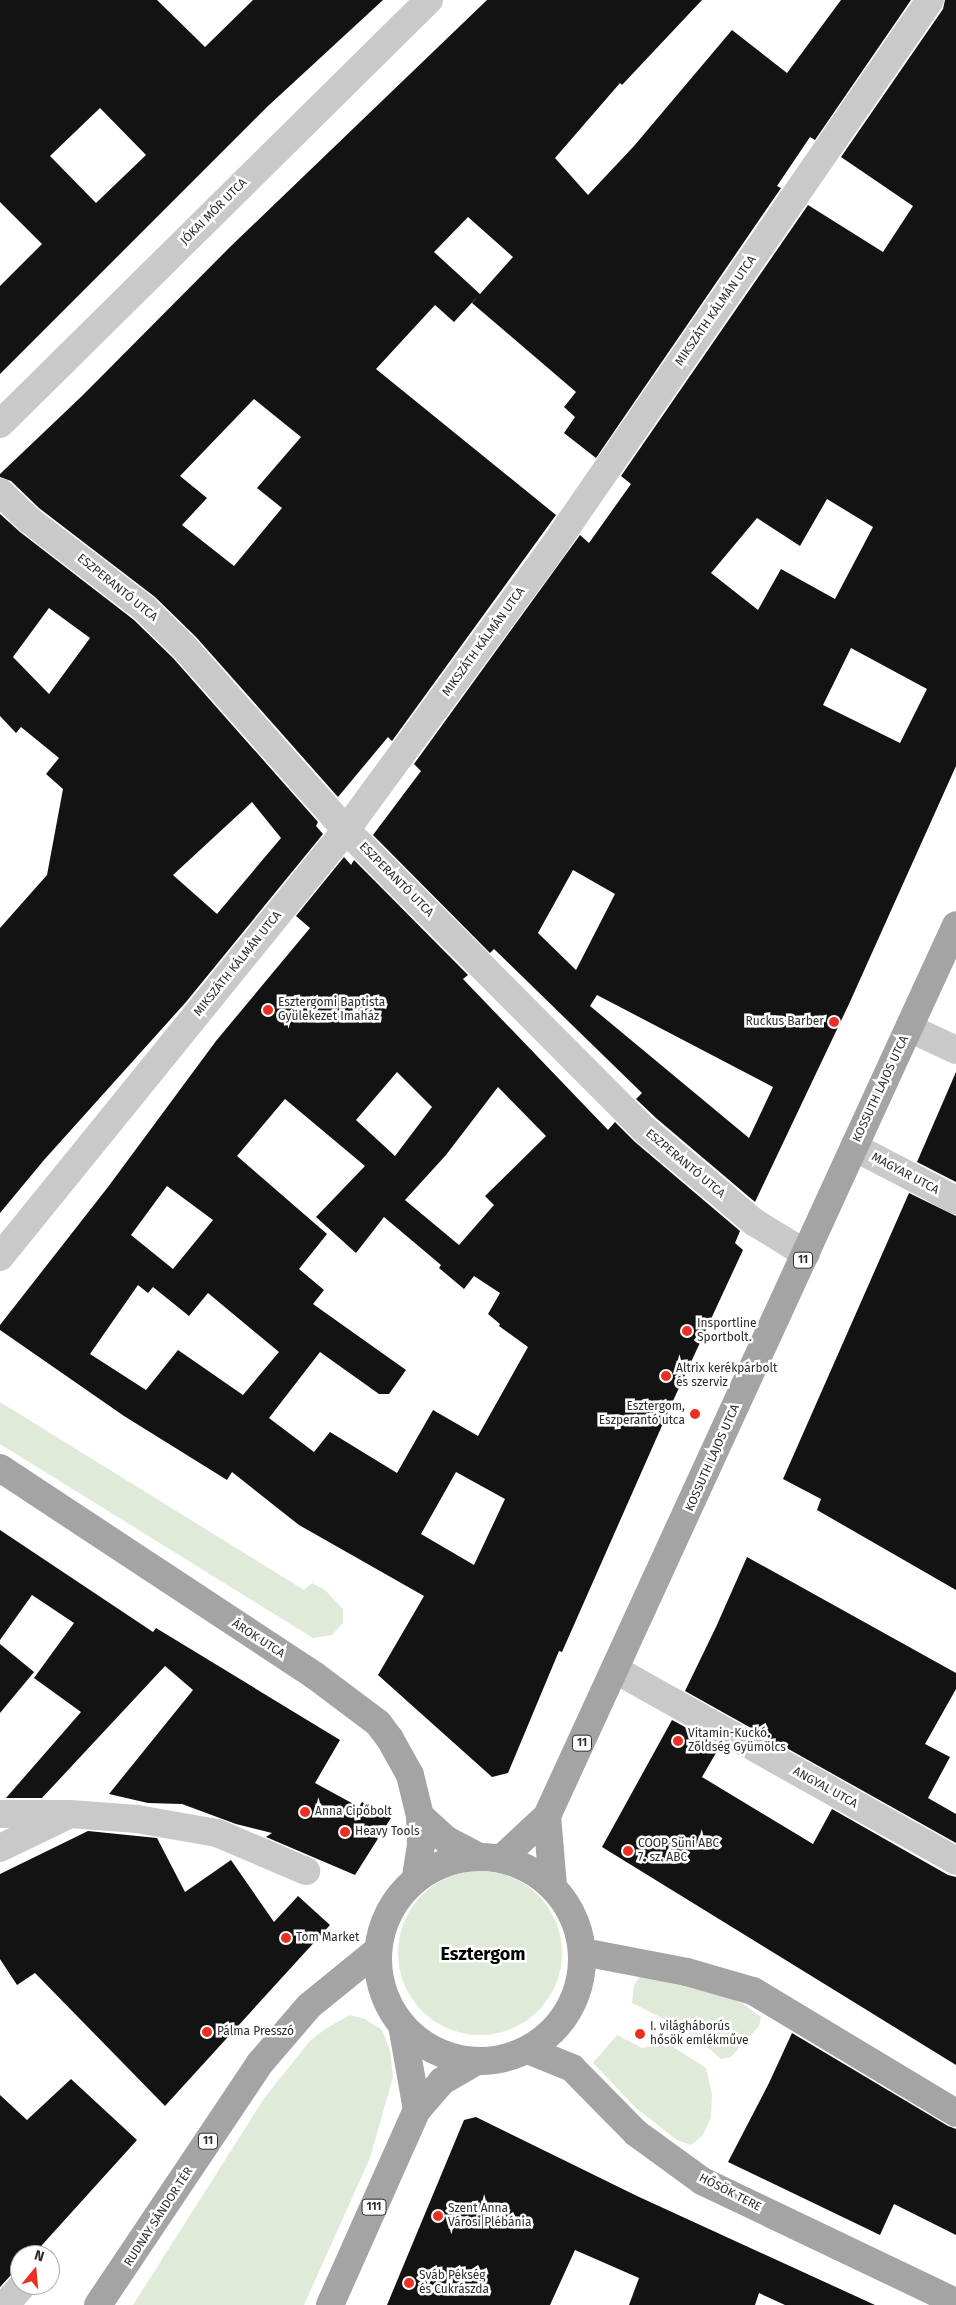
<!DOCTYPE html>
<html>
<head>
<meta charset="utf-8">
<style>
	body { margin:0 }
	#map { position:relative; width:956px; height:2305px; overflow:hidden; background:#fff; font-family:"Fira Sans",sans-serif }
	div>[style] { position:absolute }
	.green>* { inset:0; background:#e0ead8 }
	.round { border-radius:50% }
	.building>* { inset:0; background:#131313 }
	.minor>* { height:28px; margin:-14px; padding:0 14px; transform-origin:14px; border-radius:14px; background:#c9c9c9 }
	.major>* { height:28px; margin:-14px; padding:0 14px; transform-origin:14px; border-radius:14px; background:#a4a4a4 }
	.major>.ring { margin:-14px; padding:0; box-sizing:content-box; background:none; border:28px solid #a4a4a4; border-radius:50% }
	.dots>* { width:14px; height:14px; translate:-50% -50%; box-sizing:border-box; border:2px solid #fff; border-radius:50% }
	span { translate:-50% -50%; white-space:nowrap; text-align:center; line-height:1.15; -webkit-text-stroke:5px #fff; paint-order:stroke }
	.shield-label span { padding:1px 4px; background:#fff; border:1px solid; border-radius:4px; -webkit-text-stroke-width:0 }
	.shield-label { font-size:11px; color:#2c2c2c; font-weight:700 }
	.street-label { font-size:12px; color:#2c2c2c }
	.poi-label { font-size:12px; color:#2c2c2c }
	.left { translate:0 -50%; text-align:left }
	.right { translate:-100% -50%; text-align:right }
	.district-label { font-size:18px; color:#000; font-weight:700 }
	.north { position:absolute; left:10px; top:2245px; width:50px; height:50px; box-sizing:border-box; background:#fff; border:1px solid #ababab; border-radius:50%; rotate:17deg; font-size:14px; font-weight:700; line-height:20px; text-align:center; color:#2c2c2c }
	.north::after { content:''; display:block; margin:auto; width:18px; height:22px; background:#ec2f24; clip-path:polygon(50% 0,100% 100%,50% 72%,0 100%) }
</style>
</head>
<body>
<div id="map">
	<div class="green">
		<i style="clip-path:polygon(0 1402px,304px 1590px,312px 1583px,325px 1590px,343px 1609px,343px 1623px,332px 1635px,313px 1638px,0 1444px)"></i>
		<i class="round" style="left:398px;top:1871px;width:164px;height:164px"></i>
		<i style="clip-path:polygon(641px 1975px,694px 1985px,742px 2003px,761px 2017px,759px 2026px,731px 2057px,721px 2059px,699px 2040px,666px 2020px,632px 2003px,634px 1985px)"></i>
		<i style="clip-path:polygon(350px 2015px,365px 2019px,382px 2030px,390px 2050px,393px 2077px,370px 2158px,304px 2305px,133px 2305px,265px 2097px,310px 2041px,325px 2029px)"></i>
		<i style="clip-path:polygon(617px 2035px,642px 2048px,667px 2043px,706px 2068px,712px 2094px,711px 2117px,703px 2135px,691px 2145px,677px 2140px,636px 2108px,593px 2063px)"></i>
	</div>
	<div class="building">
		<i style="clip-path:polygon(evenodd,0 0,157px 0,205px 47px,253px 0,383px 0,267px 107px,0 374px,0 286px,42px 244px,0 202px,0 0,100px 108px,146px 155px,96px 203px,50px 156px,100px 108px)"></i>
		<i style="clip-path:polygon(evenodd,487px 0,702px 0,622px 85px,620px 83px,555px 158px,588px 195px,634px 146px,732px 30px,787px 73px,841px 0,911px 0,815px 140px,810px 137px,777px 186px,781px 188px,596px 458px,564px 433px,575px 417px,564px 407px,576px 392px,472px 303px,478px 296px,454px 322px,435px 305px,376px 369px,556px 515px,392px 741px,388px 737px,338px 797px,196px 637px,155px 597px,39px 508px,11px 481px,0 477px,0 474px,83px 395px,231px 246px,487px 0,468px 217px,513px 257px,480px 294px,434px 252px,468px 217px,487px 0,254px 399px,301px 437px,257px 488px,282px 508px,234px 566px,182px 525px,207px 498px,180px 476px,254px 399px)"></i>
		<i style="clip-path:polygon(evenodd,945px 0,956px 0,956px 766px,849px 1004px,755px 1202px,656px 1118px,636px 1099px,642px 1093px,494px 949px,490px 953px,373px 835px,421px 771px,414px 764px,580px 535px,589px 543px,631px 484px,621px 476px,808px 205px,883px 252px,913px 206px,841px 157px,943px 9px,945px 0,827px 499px,873px 527px,835px 599px,781px 569px,758px 610px,711px 573px,757px 518px,800px 546px,827px 499px,945px 0,851px 648px,927px 689px,900px 743px,823px 705px,851px 648px,945px 0,573px 870px,615px 894px,576px 970px,538px 933px,573px 870px,945px 0,597px 995px,773px 1087px,749px 1138px,590px 1006px,597px 995px)"></i>
		<i style="clip-path:polygon(evenodd,0 514px,20px 532px,134px 620px,173px 658px,318px 822px,316px 826px,323px 834px,186px 1002px,44px 1160px,0 1213px,0 928px,47px 875px,63px 789px,46px 774px,59px 758px,21px 727px,16px 733px,0 716px,0 514px,49px 608px,90px 638px,49px 694px,13px 657px,49px 608px,0 514px,252px 802px,281px 838px,217px 914px,173px 875px,252px 802px)"></i>
		<i style="clip-path:polygon(evenodd,344px 857px,351px 865px,354px 860px,468px 975px,463px 979px,608px 1130px,615px 1122px,635px 1142px,740px 1231px,735px 1243px,743px 1250px,672px 1403px,562px 1652px,559px 1651px,508px 1773px,492px 1777px,378px 1675px,424px 1596px,299px 1525px,232px 1472px,227px 1480px,124px 1416px,0 1330px,0 1325px,108px 1187px,216px 1041px,310px 928px,296px 916px,344px 857px,397px 1072px,432px 1107px,395px 1156px,356px 1120px,397px 1072px,344px 857px,498px 1087px,546px 1136px,485px 1196px,494px 1205px,459px 1245px,405px 1200px,446px 1155px,498px 1087px,344px 857px,285px 1099px,365px 1166px,316px 1217px,356px 1253px,384px 1217px,441px 1265px,439px 1268px,464px 1289px,474px 1276px,500px 1293px,488px 1314px,500px 1324px,499px 1326px,528px 1347px,478px 1436px,433px 1410px,397px 1473px,330px 1432px,314px 1452px,269px 1418px,320px 1352px,379px 1394px,389px 1394px,406px 1370px,313px 1304px,324px 1290px,299px 1269px,327px 1234px,237px 1156px,285px 1099px,344px 857px,167px 1186px,213px 1220px,173px 1269px,131px 1235px,167px 1186px,344px 857px,138px 1285px,148px 1293px,153px 1287px,189px 1316px,208px 1293px,279px 1352px,243px 1395px,178px 1350px,146px 1390px,90px 1354px,138px 1285px,344px 857px,456px 1472px,505px 1499px,474px 1565px,421px 1534px,456px 1472px)"></i>
		<i style="clip-path:polygon(956px 1072px,956px 1182px,917px 1162px)"></i>
		<i style="clip-path:polygon(909px 1193px,956px 1216px,956px 1590px,817px 1510px,821px 1499px,783px 1479px)"></i>
		<i style="clip-path:polygon(0 1530px,153px 1632px,156px 1628px,340px 1740px,315px 1783px,359px 1807px,362px 1802px,391px 1818px,355px 1875px,266px 1837px,272px 1833px,236px 1824px,182px 1804px,148px 1803px,109px 1794px,193px 1690px,165px 1666px,42px 1798px,6px 1798px,81px 1712px,34px 1678px,74px 1623px,32px 1595px,0 1640px)"></i>
		<i style="clip-path:polygon(747px 1557px,956px 1673px,956px 1689px,925px 1744px,950px 1757px,928px 1798px,956px 1814px,956px 1843px,685px 1691px,716px 1627px)"></i>
		<i style="clip-path:polygon(0 1644px,34px 1672px,0 1713px)"></i>
		<i style="clip-path:polygon(672px 1720px,720px 1746px,702px 1777px,813px 1844px,832px 1809px,948px 1875px,956px 1877px,956px 2065px,602px 1847px)"></i>
		<i style="clip-path:polygon(88px 1831px,157px 1838px,185px 1892px,231px 1860px,274px 1922px,298px 1896px,330px 1925px,165px 2106px,35px 1973px,17px 1985px,0 1959px,0 1874px)"></i>
		<i style="clip-path:polygon(792px 2033px,948px 2126px,956px 2129px,956px 2235px,894px 2204px,880px 2235px,728px 2162px,769px 2083px)"></i>
		<i style="clip-path:polygon(71px 2079px,137px 2140px,33px 2255px,20px 2255px,20px 2269px,11px 2275px,0 2287px,0 2095px,27px 2120px)"></i>
		<i style="clip-path:polygon(476px 2117px,637px 2196px,875px 2305px,785px 2305px,759px 2293px,755px 2305px,629px 2305px,639px 2278px,575px 2250px,550px 2305px,387px 2305px,464px 2120px)"></i>
	</div>
	<div class="minor">
		<i style="left:0;top:424px;width:603px;rotate:-44.66deg"></i>
		<i style="left:0;top:492px;width:40px;rotate:44deg"></i>
		<i style="left:29px;top:520px;width:145px;rotate:37.4deg"></i>
		<i style="left:144px;top:608px;width:56px;rotate:44.3deg"></i>
		<i style="left:184px;top:647px;width:244px;rotate:48.5deg"></i>
		<i style="left:346px;top:830px;width:424px;rotate:45.1deg"></i>
		<i style="left:645px;top:1130px;width:143px;rotate:40.2deg"></i>
		<i style="left:754px;top:1222px;width:61px;rotate:31.6deg"></i>
		<i style="left:909px;top:1028px;width:52px;rotate:25.1deg"></i>
		<i style="left:854px;top:1147px;width:115px;rotate:27.5deg"></i>
		<i style="left:0;top:1257px;width:550px;rotate:-50.98deg"></i>
		<i style="left:346px;top:830px;width:347px;rotate:-53.8deg"></i>
		<i style="left:551px;top:550px;width:668px;rotate:-55.43deg"></i>
		<i style="left:616px;top:1670px;width:390px;rotate:29.3deg"></i>
		<i style="left:0;top:1814px;width:70px"></i>
		<i style="left:70px;top:1814px;width:67px;rotate:4.3deg"></i>
		<i style="left:137px;top:1819px;width:81px;rotate:9.9deg"></i>
		<i style="left:217px;top:1833px;width:97px;rotate:23.1deg"></i>
		<i style="left:0;top:1848px;width:71px;rotate:-25.8deg"></i>
		<i style="left:5px;top:2305px;width:27px;rotate:-48deg"></i>
	</div>
	<div class="major">
		<i style="left:0;top:1468px;width:376px;rotate:33.4deg"></i>
		<i style="left:314px;top:1675px;width:80px;rotate:36.9deg"></i>
		<i style="left:378px;top:1723px;width:20px;rotate:53deg"></i>
		<i style="left:390px;top:1739px;width:41px;rotate:60.9deg"></i>
		<i style="left:410px;top:1775px;width:42px;rotate:76.3deg"></i>
		<i style="left:420px;top:1816px;width:29px;rotate:88deg"></i>
		<i style="left:421px;top:1845px;width:31px;rotate:99deg"></i>
		<i style="left:420px;top:1816px;width:36px;rotate:42deg"></i>
		<i style="left:447px;top:1840px;width:34px;rotate:28deg"></i>
		<i class="ring" style="left:378px;top:1857px;width:176px;height:176px"></i>
		<i style="left:502px;top:1858px;width:62px;rotate:-43deg"></i>
		<i style="left:553px;top:1886px;width:70px;rotate:-94.9deg"></i>
		<i style="left:547px;top:1816px;width:980px;rotate:-65.34deg"></i>
		<i style="left:583px;top:1952px;width:106px;rotate:10.9deg"></i>
		<i style="left:687px;top:1972px;width:69px;rotate:16.1deg"></i>
		<i style="left:753px;top:1991px;width:237px;rotate:31deg"></i>
		<i style="left:402px;top:2025px;width:86px;rotate:80deg"></i>
		<i style="left:528px;top:2050px;width:48px;rotate:22.2deg"></i>
		<i style="left:572px;top:2068px;width:91px;rotate:45.4deg"></i>
		<i style="left:636px;top:2133px;width:82px;rotate:36deg"></i>
		<i style="left:702px;top:2181px;width:281px;rotate:25.5deg"></i>
		<i style="left:98px;top:2305px;width:291px;rotate:-56.2deg"></i>
		<i style="left:260px;top:2063px;width:75px;rotate:-49.3deg"></i>
		<i style="left:309px;top:2006px;width:89px;rotate:-39.1deg"></i>
		<i style="left:330px;top:2305px;width:214px;rotate:-66deg"></i>
		<i style="left:417px;top:2110px;width:38px;rotate:-49deg"></i>
		<i style="left:442px;top:2081px;width:40px;rotate:-29.7deg"></i>
	</div>
	<div class="dots">
		<i style="left:268px;top:1010px;background:#ec2f24"></i>
		<i style="left:834px;top:1022px;background:#ec2f24"></i>
		<i style="left:687px;top:1331px;background:#ec2f24"></i>
		<i style="left:666px;top:1376px;background:#ec2f24"></i>
		<i style="left:695px;top:1414px;background:#ec2f24"></i>
		<i style="left:678px;top:1741px;background:#ec2f24"></i>
		<i style="left:305px;top:1812px;background:#ec2f24"></i>
		<i style="left:345px;top:1832px;background:#ec2f24"></i>
		<i style="left:628px;top:1851px;background:#ec2f24"></i>
		<i style="left:286px;top:1938px;background:#ec2f24"></i>
		<i style="left:207px;top:2032px;background:#ec2f24"></i>
		<i style="left:640px;top:2034px;background:#ec2f24"></i>
		<i style="left:438px;top:2216px;background:#ec2f24"></i>
		<i style="left:409px;top:2283px;background:#ec2f24"></i>
	</div>
	<div class="shield-label">
		<span style="left:803px;top:1260px">11</span>
		<span style="left:582px;top:1743px">11</span>
		<span style="left:208px;top:2141px">11</span>
		<span style="left:374px;top:2207px">111</span>
	</div>
	<div class="street-label">
		<span style="left:214px;top:212px;rotate:-45deg">JÓKAI MÓR UTCA</span>
		<span style="left:716px;top:311px;rotate:-55deg">MIKSZÁTH KÁLMÁN UTCA</span>
		<span style="left:117px;top:588px;rotate:39deg">ESZPERANTÓ UTCA</span>
		<span style="left:484px;top:642px;rotate:-54deg">MIKSZÁTH KÁLMÁN UTCA</span>
		<span style="left:396px;top:880px;rotate:45deg">ESZPERANTÓ UTCA</span>
		<span style="left:238px;top:964px;rotate:-51deg">MIKSZÁTH KÁLMÁN UTCA</span>
		<span style="left:881px;top:1089px;rotate:-65deg">KOSSUTH LAJOS UTCA</span>
		<span style="left:685px;top:1164px;rotate:40deg">ESZPERANTÓ UTCA</span>
		<span style="left:905px;top:1174px;rotate:28deg">MAGYAR UTCA</span>
		<span style="left:713px;top:1458px;rotate:-66deg">KOSSUTH LAJOS UTCA</span>
		<span style="left:258px;top:1639px;rotate:33deg">ÁROK UTCA</span>
		<span style="left:825px;top:1788px;rotate:29deg">ANGYAL UTCA</span>
		<span style="left:730px;top:2193px;rotate:27deg">HŐSÖK TERE</span>
		<span style="left:159px;top:2217px;rotate:-57deg">RUDNAY SÁNDOR TÉR</span>
	</div>
	<div class="poi-label">
		<span class="left" style="left:278px;top:1010px">Esztergomi Baptista<br>Gyülekezet Imaház</span>
		<span class="right" style="left:824px;top:1022px">Ruckus Barber</span>
		<span class="left" style="left:697px;top:1331px">Insportline<br>Sportbolt.</span>
		<span class="left" style="left:676px;top:1376px">Altrix kerékpárbolt<br>és szerviz</span>
		<span class="right" style="left:685px;top:1414px">Esztergom,<br>Eszperantó utca</span>
		<span class="left" style="left:688px;top:1741px">Vitamin-Kuckó.<br>Zöldség Gyümölcs</span>
		<span class="left" style="left:315px;top:1812px">Anna Cipőbolt</span>
		<span class="left" style="left:355px;top:1832px">Heavy Tools</span>
		<span class="left" style="left:638px;top:1851px">COOP Süni ABC<br>7. sz. ABC</span>
		<span class="left" style="left:296px;top:1938px">Tom Market</span>
		<span class="left" style="left:650px;top:2034px">I. világháborús<br>hősök emlékműve</span>
		<span class="left" style="left:217px;top:2032px">Pálma Presszó</span>
		<span class="left" style="left:448px;top:2216px">Szent Anna<br>Városi Plébánia</span>
		<span class="left" style="left:419px;top:2283px">Sváb Pékség<br>és Cukrászda</span>
	</div>
	<div class="district-label">
		<span style="left:483px;top:1954px">Esztergom</span>
	</div>
	<div class="north">N</div>
</div>
</body>
</html>
